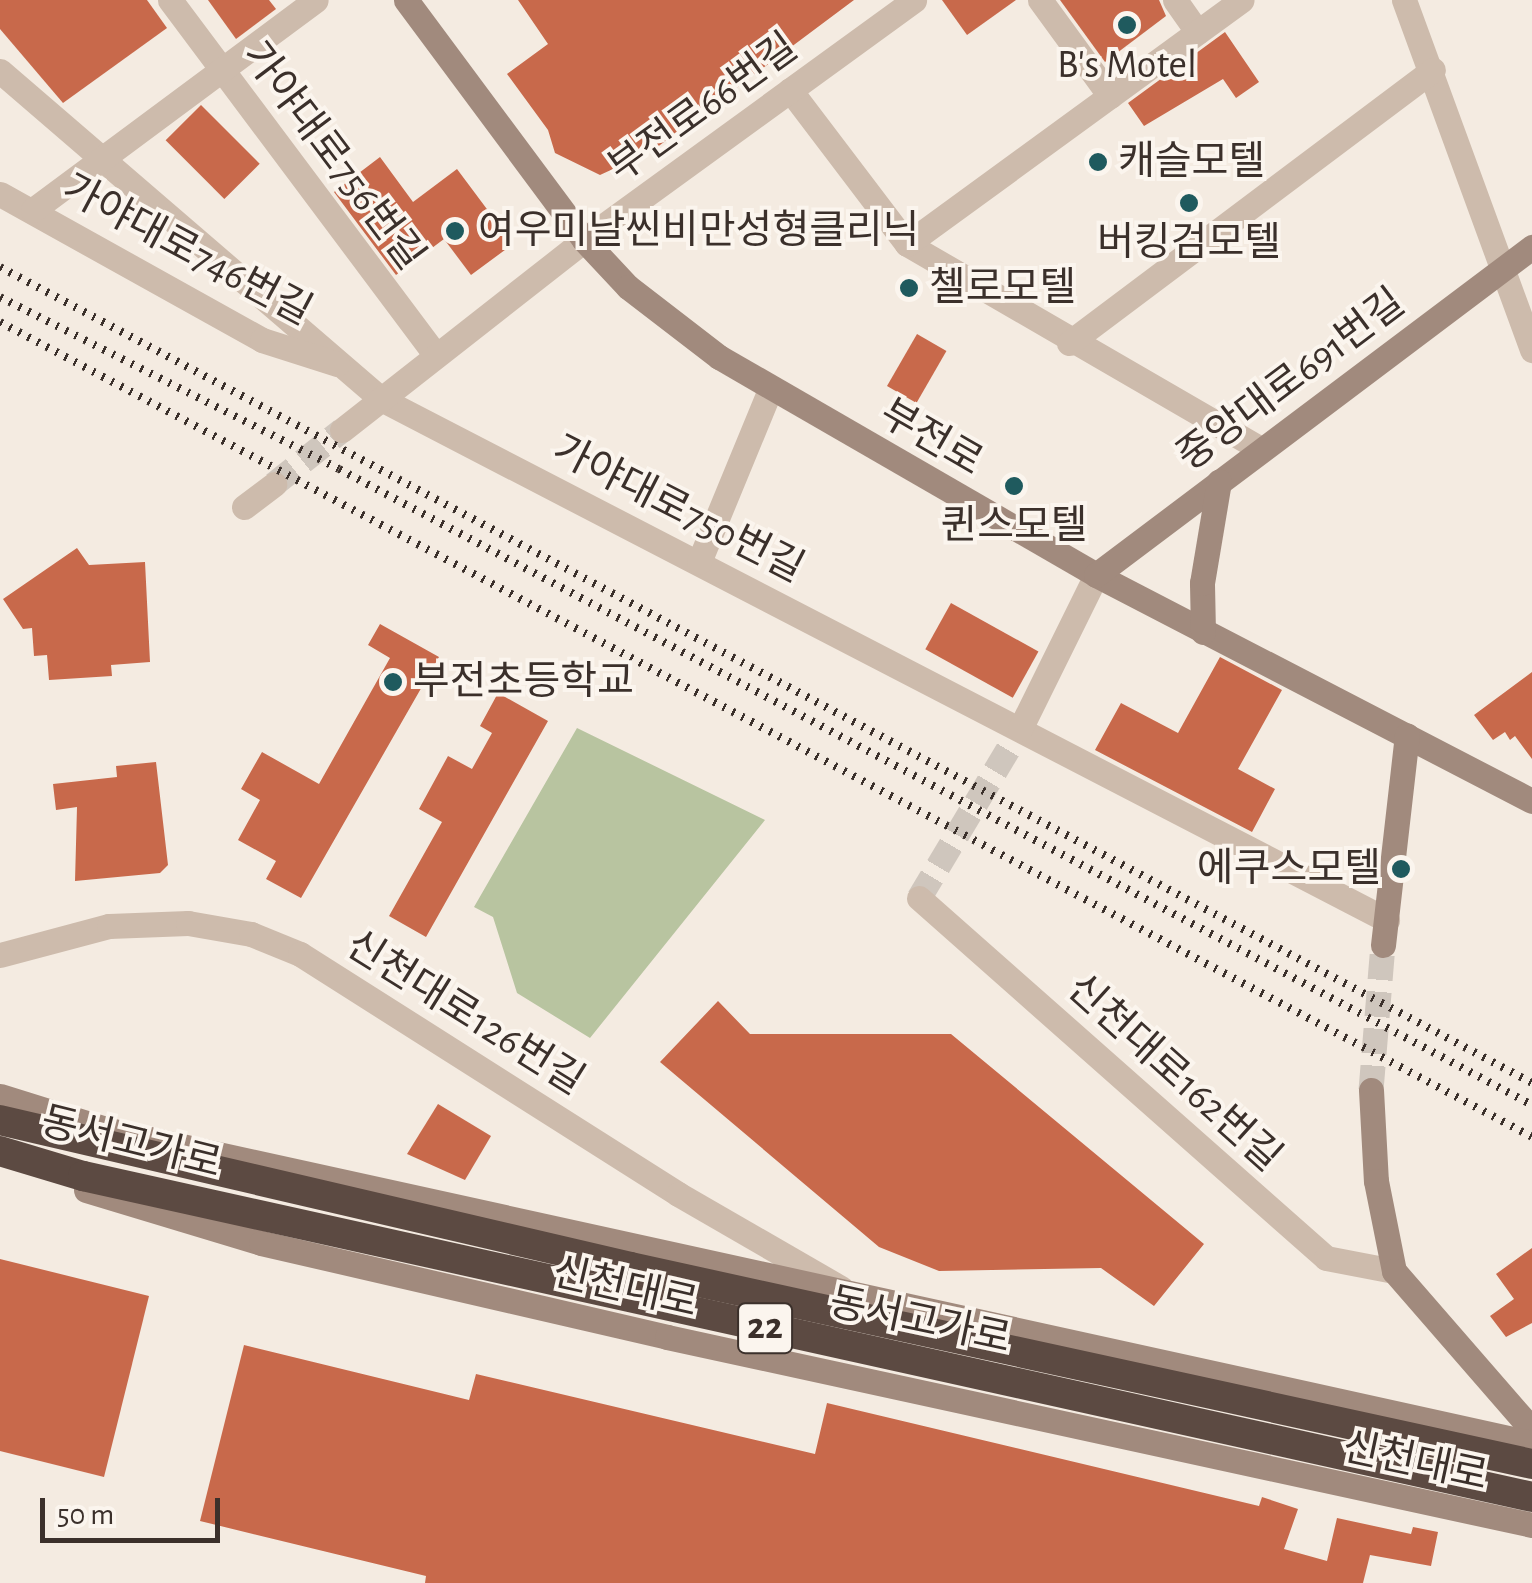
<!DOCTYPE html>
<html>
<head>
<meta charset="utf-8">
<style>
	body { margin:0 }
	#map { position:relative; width:1532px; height:1583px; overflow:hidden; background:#f4ebe1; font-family:"Alegreya Sans","Noto Sans KR",sans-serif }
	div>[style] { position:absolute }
	.green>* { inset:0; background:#b8c4a0 }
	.building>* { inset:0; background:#c8694b; transform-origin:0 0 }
	.street-tunnel>* { height:25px; margin-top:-12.5px; transform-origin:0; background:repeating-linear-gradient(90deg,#cfc6bd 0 25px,transparent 0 37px) }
	.secondary-tunnel>* { height:25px; margin-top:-12.5px; transform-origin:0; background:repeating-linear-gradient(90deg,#cfc6bd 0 25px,transparent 0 37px) }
	.street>* { height:25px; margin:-12.5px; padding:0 12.5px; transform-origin:12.5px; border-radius:12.5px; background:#cdbbac }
	.secondary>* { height:25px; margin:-12.5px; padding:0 12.5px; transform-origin:12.5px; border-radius:12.5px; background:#a18a7d }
	.highway>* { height:30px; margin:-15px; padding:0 15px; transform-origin:15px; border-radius:15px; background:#5c4a42 }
	.rail>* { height:8px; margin-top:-4px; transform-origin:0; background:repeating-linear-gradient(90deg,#3b302b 0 2.5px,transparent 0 10.5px) }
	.dots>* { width:28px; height:28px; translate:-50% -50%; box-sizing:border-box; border:5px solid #fbf5ee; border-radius:50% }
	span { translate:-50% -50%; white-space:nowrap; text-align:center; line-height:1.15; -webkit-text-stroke:8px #fbf5ee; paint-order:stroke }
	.shield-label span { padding:2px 8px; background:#fbf5ee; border:2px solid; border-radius:8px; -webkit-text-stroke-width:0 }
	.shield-label { font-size:38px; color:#3b302b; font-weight:700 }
	.poi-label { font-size:40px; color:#3b302b }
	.left { translate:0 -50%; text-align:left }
	.right { translate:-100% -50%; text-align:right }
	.street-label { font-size:40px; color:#3b302b }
	.scale { position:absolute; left:40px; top:1498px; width:180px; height:45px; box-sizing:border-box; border:5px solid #3b302b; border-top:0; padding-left:12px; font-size:30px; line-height:35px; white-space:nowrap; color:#3b302b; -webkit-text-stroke:8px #fbf5ee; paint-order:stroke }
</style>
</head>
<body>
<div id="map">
	<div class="green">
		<i style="clip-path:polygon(577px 728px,765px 820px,590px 1038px,517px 993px,493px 917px,474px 907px)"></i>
	</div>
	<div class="building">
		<i style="clip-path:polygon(0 0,147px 0,167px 28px,63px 103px,0 29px)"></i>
		<i style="clip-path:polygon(208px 0,269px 0,276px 9px,236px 39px)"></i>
		<i style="clip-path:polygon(518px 0,854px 0,652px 151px,600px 175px,555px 153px,548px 130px,507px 74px,548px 44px)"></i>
		<i style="clip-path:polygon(942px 0,1016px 0,967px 35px)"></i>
		<i style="clip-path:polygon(1060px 0,1159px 0,1166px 16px,1105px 62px)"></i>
		<i style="clip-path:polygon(1225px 32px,1259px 82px,1236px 98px,1223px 79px,1144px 126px,1128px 103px)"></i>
		<i style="left:201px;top:105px;width:83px;height:50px;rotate:45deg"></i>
		<i style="clip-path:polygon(380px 157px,413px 202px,457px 169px,513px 244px,471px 275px,444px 239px,396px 275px,334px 192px)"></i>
		<i style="left:917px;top:334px;width:34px;height:60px;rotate:30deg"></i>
		<i style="clip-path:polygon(77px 548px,89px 565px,145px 562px,150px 662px,111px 665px,112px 676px,49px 680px,47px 655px,34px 656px,32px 628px,23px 629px,3px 599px)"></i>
		<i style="left:951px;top:603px;width:100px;height:53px;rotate:29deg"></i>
		<i style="clip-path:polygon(380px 624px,439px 657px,301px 898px,266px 879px,276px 861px,238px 840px,260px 800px,241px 789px,262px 752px,319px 784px,390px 658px,368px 645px)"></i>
		<i style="clip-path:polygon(1220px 657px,1282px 690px,1238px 769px,1275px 789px,1252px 832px,1095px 750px,1121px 703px,1178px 733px)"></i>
		<i style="clip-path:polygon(1532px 672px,1532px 759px,1515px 736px,1510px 740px,1505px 732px,1493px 740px,1474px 715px)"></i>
		<i style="clip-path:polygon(498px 693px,548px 721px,426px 937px,389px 916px,442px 822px,419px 809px,448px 756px,472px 769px,492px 733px,480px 726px)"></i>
		<i style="clip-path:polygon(156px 762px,168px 865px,160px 873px,75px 881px,77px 807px,56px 810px,53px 784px,117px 777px,116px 766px)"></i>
		<i style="clip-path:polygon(718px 1001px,750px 1034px,951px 1034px,1204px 1244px,1154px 1306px,1101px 1268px,939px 1271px,879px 1247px,660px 1062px)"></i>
		<i style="clip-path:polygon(438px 1104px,491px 1136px,465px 1180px,407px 1154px)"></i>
		<i style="clip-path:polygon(1532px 1248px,1532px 1323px,1506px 1337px,1490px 1316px,1514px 1299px,1496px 1274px)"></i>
		<i style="clip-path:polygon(0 1259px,149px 1296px,104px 1477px,0 1451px)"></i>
		<i style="clip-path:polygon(244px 1345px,469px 1400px,476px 1374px,815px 1454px,827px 1403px,1259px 1506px,1262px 1497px,1298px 1509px,1284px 1549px,1327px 1561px,1337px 1518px,1411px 1534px,1413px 1527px,1438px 1532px,1431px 1566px,1370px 1555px,1363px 1583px,425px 1583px,426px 1576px,200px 1521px)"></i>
	</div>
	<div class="street-tunnel">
		<i style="left:274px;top:484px;width:87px;rotate:-38.5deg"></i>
		<i style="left:919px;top:898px;width:197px;rotate:-59.1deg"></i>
	</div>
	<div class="secondary-tunnel">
		<i style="left:1371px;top:1090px;width:145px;rotate:-85.3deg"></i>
	</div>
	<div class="street">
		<i style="left:170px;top:0;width:444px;rotate:53.2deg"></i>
		<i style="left:1040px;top:0;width:119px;rotate:53.9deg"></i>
		<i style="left:1175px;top:0;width:39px;rotate:55deg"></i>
		<i style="left:1404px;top:0;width:373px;rotate:69.9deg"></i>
		<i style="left:0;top:71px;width:503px;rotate:40.72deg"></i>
		<i style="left:381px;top:399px;width:1133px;rotate:27.38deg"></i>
		<i style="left:790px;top:90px;width:193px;rotate:52.8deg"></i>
		<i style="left:907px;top:244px;width:409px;rotate:30.1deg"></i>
		<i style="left:0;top:194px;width:300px;rotate:29.1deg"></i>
		<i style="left:262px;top:340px;width:79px;rotate:17.7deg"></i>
		<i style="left:33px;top:210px;width:352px;rotate:-36.6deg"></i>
		<i style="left:907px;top:244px;width:414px;rotate:-36.1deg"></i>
		<i style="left:1069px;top:343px;width:455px;rotate:-36.9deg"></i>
		<i style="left:342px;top:430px;width:308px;rotate:-38.1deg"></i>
		<i style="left:584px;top:240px;width:408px;rotate:-36deg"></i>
		<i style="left:244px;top:507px;width:38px;rotate:-37deg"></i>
		<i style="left:699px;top:562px;width:186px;rotate:-67.6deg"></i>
		<i style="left:1020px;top:729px;width:172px;rotate:-63.7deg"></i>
		<i style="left:919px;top:898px;width:543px;rotate:41.49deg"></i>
		<i style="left:1326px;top:1258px;width:69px;rotate:10.8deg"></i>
		<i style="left:0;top:955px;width:113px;rotate:-14.9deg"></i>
		<i style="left:109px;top:926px;width:79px;rotate:-2.2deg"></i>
		<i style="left:188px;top:923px;width:64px;rotate:9.9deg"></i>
		<i style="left:251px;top:934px;width:53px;rotate:22.2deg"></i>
		<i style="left:300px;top:954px;width:448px;rotate:32.4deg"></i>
		<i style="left:678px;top:1194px;width:188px;rotate:30deg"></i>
	</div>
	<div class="secondary">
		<i style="left:406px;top:0;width:299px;rotate:53.4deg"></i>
		<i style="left:584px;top:240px;width:64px;rotate:46.9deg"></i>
		<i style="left:628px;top:287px;width:115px;rotate:37.6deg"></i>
		<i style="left:719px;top:357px;width:435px;rotate:30deg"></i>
		<i style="left:1096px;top:575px;width:491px;rotate:27.4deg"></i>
		<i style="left:1096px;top:575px;width:546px;rotate:-36.95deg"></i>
		<i style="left:1203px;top:632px;width:49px;rotate:-91.2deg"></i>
		<i style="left:1202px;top:583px;width:103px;rotate:-80.5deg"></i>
		<i style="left:1383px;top:945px;width:211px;rotate:-83.5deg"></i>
		<i style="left:1371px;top:1090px;width:91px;rotate:86.9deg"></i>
		<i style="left:1376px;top:1181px;width:92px;rotate:78.7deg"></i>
		<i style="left:1394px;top:1271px;width:211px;rotate:49deg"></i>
		<i style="left:0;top:1096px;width:114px;rotate:17.3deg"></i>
		<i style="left:109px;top:1130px;width:1457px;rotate:12.41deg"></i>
		<i style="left:86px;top:1190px;width:183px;rotate:16.8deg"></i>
		<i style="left:261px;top:1243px;width:417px;rotate:13deg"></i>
		<i style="left:667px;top:1337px;width:885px;rotate:12.26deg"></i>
	</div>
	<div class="highway">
		<i style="left:0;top:1120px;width:647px;rotate:13.13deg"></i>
		<i style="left:630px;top:1267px;width:923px;rotate:12.32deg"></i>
		<i style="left:0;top:1151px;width:87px;rotate:16.8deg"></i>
		<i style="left:83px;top:1176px;width:1484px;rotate:12.49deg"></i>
	</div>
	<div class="rail">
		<i style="left:0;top:267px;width:1736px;rotate:28.04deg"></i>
		<i style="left:0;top:297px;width:380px;rotate:26.9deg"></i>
		<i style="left:339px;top:469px;width:1352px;rotate:28.06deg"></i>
		<i style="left:0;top:322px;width:1735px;rotate:28.01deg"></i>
	</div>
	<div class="dots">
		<i style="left:1127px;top:25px;background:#1f5a5e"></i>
		<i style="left:1098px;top:162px;background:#1f5a5e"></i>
		<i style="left:1189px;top:203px;background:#1f5a5e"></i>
		<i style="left:455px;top:231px;background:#1f5a5e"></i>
		<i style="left:909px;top:288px;background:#1f5a5e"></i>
		<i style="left:1014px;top:486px;background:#1f5a5e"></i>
		<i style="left:393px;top:682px;background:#1f5a5e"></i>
		<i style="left:1401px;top:869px;background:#1f5a5e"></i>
	</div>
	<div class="shield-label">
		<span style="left:765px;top:1328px">22</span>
	</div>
	<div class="poi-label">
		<span style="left:1127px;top:65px">B's Motel</span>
		<span class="left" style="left:1118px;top:162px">캐슬모텔</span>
		<span class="left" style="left:478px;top:231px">여우미날씬비만성형클리닉</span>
		<span style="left:1189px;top:243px">버킹검모텔</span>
		<span class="left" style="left:929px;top:288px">첼로모텔</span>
		<span style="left:1014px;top:526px">퀸스모텔</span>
		<span class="left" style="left:413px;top:682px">부전초등학교</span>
		<span class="right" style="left:1381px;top:869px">에쿠스모텔</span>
	</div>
	<div class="street-label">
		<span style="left:703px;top:108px;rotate:-36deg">부전로66번길</span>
		<span style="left:333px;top:156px;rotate:53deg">가야대로756번길</span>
		<span style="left:187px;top:250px;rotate:28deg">가야대로746번길</span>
		<span style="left:1291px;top:380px;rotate:-37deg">중앙대로691번길</span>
		<span style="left:931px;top:438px;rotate:30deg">부전로</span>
		<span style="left:678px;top:509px;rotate:27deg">가야대로750번길</span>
		<span style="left:465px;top:1013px;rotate:32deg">신천대로126번길</span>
		<span style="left:1174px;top:1073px;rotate:42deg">신천대로162번길</span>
		<span style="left:131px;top:1143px;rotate:14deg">동서고가로</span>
		<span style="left:625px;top:1288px;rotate:13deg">신천대로</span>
		<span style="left:920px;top:1321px;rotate:12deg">동서고가로</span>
		<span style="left:1415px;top:1462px;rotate:12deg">신천대로</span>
	</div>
	<div class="scale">50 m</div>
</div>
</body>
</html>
